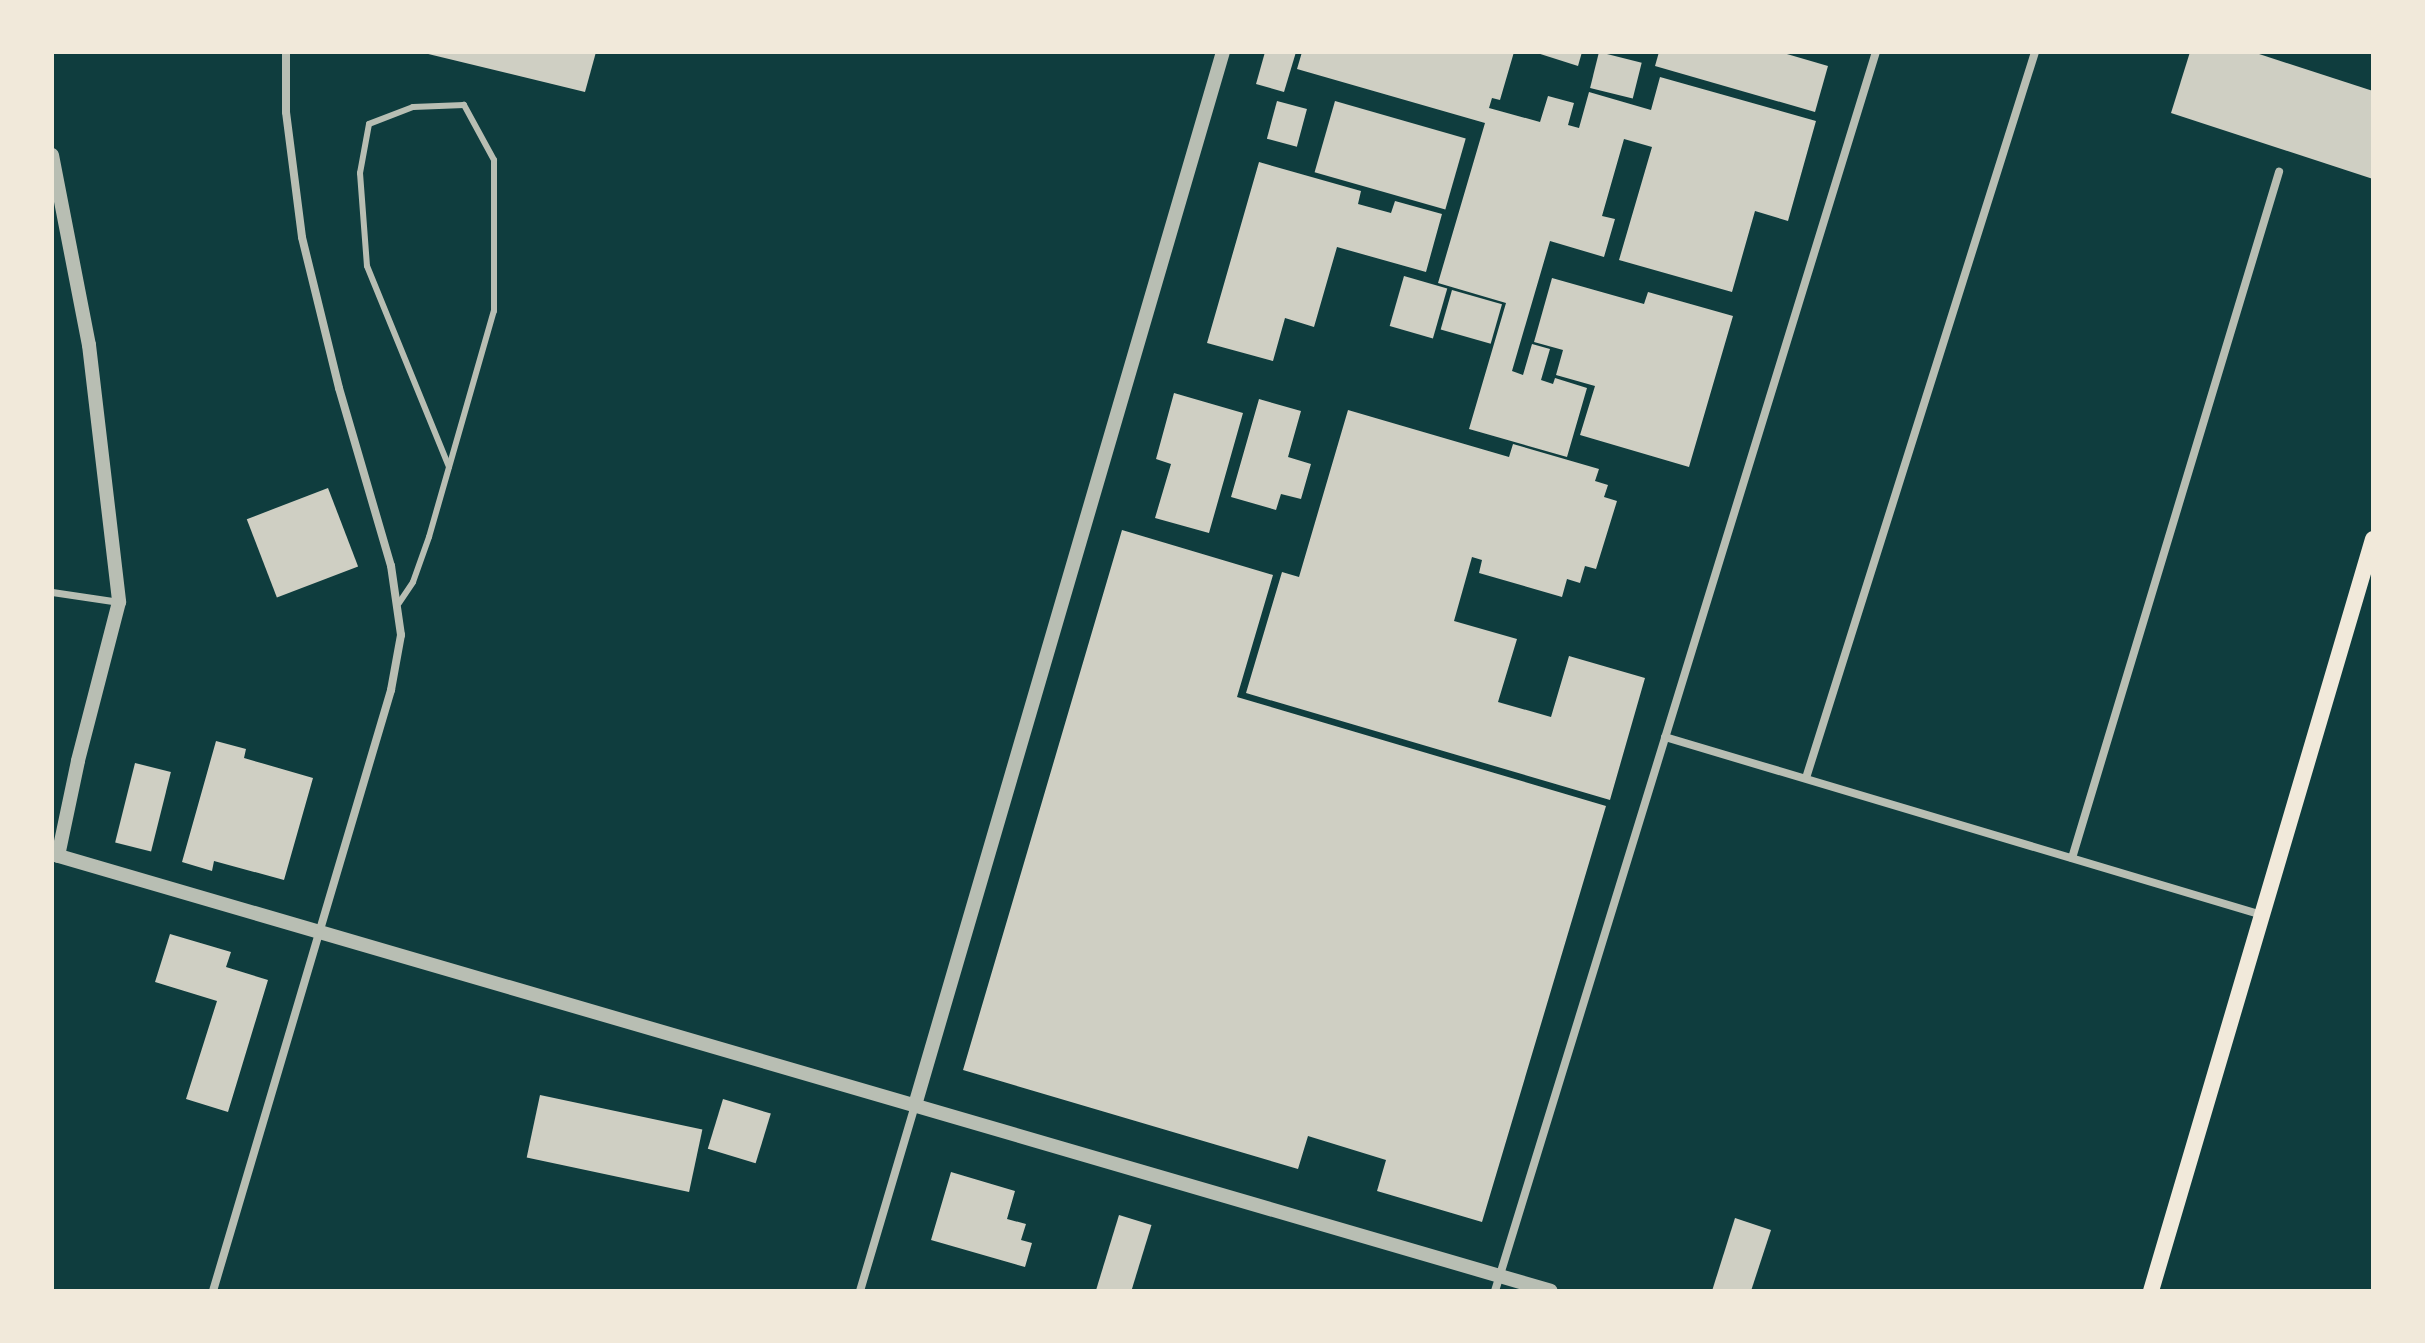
<!DOCTYPE html>
<html>
<head>
<meta charset="utf-8">
<style>
	body { margin:0 }
	#map { position:relative; width:2425px; height:1343px; overflow:hidden; background:#0f3d3e; font-family:"Roboto Condensed",sans-serif }
	div>[style] { position:absolute }
	.building>* { inset:0; background:#cfcfc3; transform-origin:0 0 }
	.service>* { height:6px; margin:-3px; padding:0 3px; transform-origin:3px; border-radius:3px; background:#b8beb3 }
	.pedestrian>* { height:7px; margin:-3.5px; padding:0 3.5px; transform-origin:3.5px; border-radius:3.5px; background:#b8beb3 }
	.minor>* { height:8px; margin:-4px; padding:0 4px; transform-origin:4px; border-radius:4px; background:#b8beb3 }
	.tertiary>* { height:14px; margin:-7px; padding:0 7px; transform-origin:7px; border-radius:7px; background:#b8beb3 }
	.secondary>* { height:16px; margin:-8px; padding:0 8px; transform-origin:8px; border-radius:8px; background:#f1e9da }
	span { translate:-50% -50%; white-space:nowrap; text-align:center; line-height:1.15; -webkit-text-stroke:6px #f1e9da; paint-order:stroke }
	.frame { position:absolute; inset:0; border:54px solid #f1e9da; pointer-events:none }
</style>
</head>
<body>
<div id="map">
	<div class="building">
		<i style="clip-path:polygon(420px 52px,596px 52px,585px 92px)"></i>
		<i style="clip-path:polygon(1265px 52px,1296px 52px,1284px 92px,1256px 84px)"></i>
		<i style="clip-path:polygon(1302px 52px,1514px 52px,1500px 100px,1492px 98px,1489px 108px,1540px 122px,1548px 96px,1574px 103px,1568px 125px,1579px 128px,1589px 92px,1651px 110px,1660px 77px,1816px 121px,1788px 221px,1755px 211px,1732px 292px,1619px 260px,1652px 147px,1624px 139px,1602px 216px,1615px 219px,1604px 257px,1550px 241px,1512px 371px,1523px 375px,1532px 344px,1550px 349px,1541px 380px,1553px 384px,1555px 378px,1587px 388px,1567px 457px,1469px 429px,1506px 303px,1438px 283px,1485px 123px,1297px 69px)"></i>
		<i style="clip-path:polygon(1534px 52px,1582px 52px,1578px 66px)"></i>
		<i style="left:1599px;top:52px;width:44px;height:37px;rotate:14deg"></i>
		<i style="clip-path:polygon(1659px 52px,1780px 52px,1828px 66px,1815px 112px,1655px 66px)"></i>
		<i style="clip-path:polygon(2190px 52px,2253px 52px,2373px 91px,2373px 179px,2171px 113px)"></i>
		<i style="left:1277px;top:101px;width:31px;height:39px;rotate:15deg"></i>
		<i style="left:1335px;top:101px;width:136px;height:74px;rotate:16deg"></i>
		<i style="clip-path:polygon(1259px 162px,1361px 191px,1358px 204px,1391px 213px,1395px 201px,1442px 214px,1426px 272px,1337px 247px,1314px 327px,1285px 318px,1273px 361px,1207px 343px)"></i>
		<i style="left:1404px;top:276px;width:45px;height:52px;rotate:16deg"></i>
		<i style="clip-path:polygon(1552px 278px,1644px 304px,1648px 292px,1733px 316px,1689px 467px,1580px 435px,1595px 386px,1556px 375px,1563px 350px,1534px 342px)"></i>
		<i style="left:1452px;top:290px;width:52px;height:41px;rotate:16deg"></i>
		<i style="clip-path:polygon(1174px 393px,1243px 413px,1209px 533px,1155px 518px,1171px 464px,1156px 459px)"></i>
		<i style="clip-path:polygon(1259px 399px,1301px 411px,1288px 457px,1311px 464px,1301px 499px,1281px 494px,1276px 510px,1231px 497px)"></i>
		<i style="clip-path:polygon(1348px 410px,1509px 457px,1513px 444px,1599px 469px,1595px 481px,1608px 485px,1604px 497px,1617px 501px,1596px 569px,1585px 566px,1580px 583px,1567px 579px,1562px 597px,1479px 573px,1482px 560px,1472px 557px,1454px 621px,1517px 639px,1498px 702px,1551px 717px,1569px 656px,1645px 678px,1610px 800px,1246px 693px,1282px 572px,1299px 577px)"></i>
		<i style="left:328px;top:488px;width:84px;height:87px;rotate:69deg"></i>
		<i style="clip-path:polygon(1122px 530px,1273px 575px,1237px 697px,1606px 806px,1482px 1222px,1377px 1191px,1386px 1160px,1308px 1136px,1298px 1169px,963px 1070px)"></i>
		<i style="clip-path:polygon(216px 741px,246px 749px,244px 758px,313px 778px,284px 880px,214px 861px,212px 871px,182px 862px)"></i>
		<i style="left:135px;top:763px;width:37px;height:82px;rotate:14deg"></i>
		<i style="clip-path:polygon(170px 934px,231px 952px,226px 967px,268px 980px,228px 1112px,186px 1099px,217px 1001px,155px 982px)"></i>
		<i style="left:540px;top:1095px;width:166px;height:64px;rotate:12deg"></i>
		<i style="left:723px;top:1099px;width:50px;height:52px;rotate:17deg"></i>
		<i style="clip-path:polygon(951px 1172px,1015px 1191px,1007px 1219px,1026px 1224px,1021px 1240px,1032px 1243px,1025px 1267px,931px 1240px)"></i>
		<i style="left:1119px;top:1215px;width:34px;height:80px;rotate:17deg"></i>
		<i style="clip-path:polygon(1735px 1218px,1771px 1230px,1751px 1291px,1712px 1291px)"></i>
	</div>
	<div class="service">
		<i style="left:399px;top:603px;width:25px;rotate:-56deg"></i>
		<i style="left:413px;top:582px;width:48px;rotate:-70.4deg"></i>
		<i style="left:429px;top:537px;width:235px;rotate:-74deg"></i>
		<i style="left:494px;top:311px;width:151px;rotate:-90deg"></i>
		<i style="left:494px;top:160px;width:63px;rotate:-118.6deg"></i>
		<i style="left:464px;top:105px;width:51px;rotate:177.8deg"></i>
		<i style="left:413px;top:107px;width:47px;rotate:158.9deg"></i>
		<i style="left:369px;top:124px;width:50px;rotate:100.4deg"></i>
		<i style="left:360px;top:173px;width:93px;rotate:85.7deg"></i>
		<i style="left:367px;top:266px;width:217px;rotate:67.8deg"></i>
	</div>
	<div class="pedestrian">
		<i style="left:52px;top:592px;width:68px;rotate:8.5deg"></i>
	</div>
	<div class="minor">
		<i style="left:1665px;top:737px;width:623px;rotate:16.6deg"></i>
		<i style="left:1806px;top:778px;width:761px;rotate:-72.49deg"></i>
		<i style="left:2072px;top:858px;width:717px;rotate:-73.21deg"></i>
		<i style="left:213px;top:1291px;width:627px;rotate:-73.5deg"></i>
		<i style="left:391px;top:690px;width:56px;rotate:-79.7deg"></i>
		<i style="left:401px;top:635px;width:70px;rotate:-98.2deg"></i>
		<i style="left:391px;top:566px;width:185px;rotate:-106.3deg"></i>
		<i style="left:339px;top:388px;width:155px;rotate:-103.8deg"></i>
		<i style="left:302px;top:237px;width:126px;rotate:-97.3deg"></i>
		<i style="left:286px;top:112px;width:60px;rotate:-90deg"></i>
		<i style="left:860px;top:1291px;width:194px;rotate:-73.5deg"></i>
		<i style="left:1495px;top:1291px;width:1296px;rotate:-72.91deg"></i>
	</div>
	<div class="tertiary">
		<i style="left:52px;top:155px;width:194px;rotate:79deg"></i>
		<i style="left:89px;top:345px;width:259px;rotate:83.3deg"></i>
		<i style="left:119px;top:602px;width:164px;rotate:104.5deg"></i>
		<i style="left:78px;top:761px;width:97px;rotate:101.9deg"></i>
		<i style="left:52px;top:854px;width:1561px;rotate:16.25deg"></i>
		<i style="left:915px;top:1105px;width:1097px;rotate:-73.7deg"></i>
	</div>
	<div class="secondary">
		<i style="left:2151px;top:1291px;width:784px;rotate:-73.55deg"></i>
	</div>
	<div class="frame"></div>
</div>
</body>
</html>
